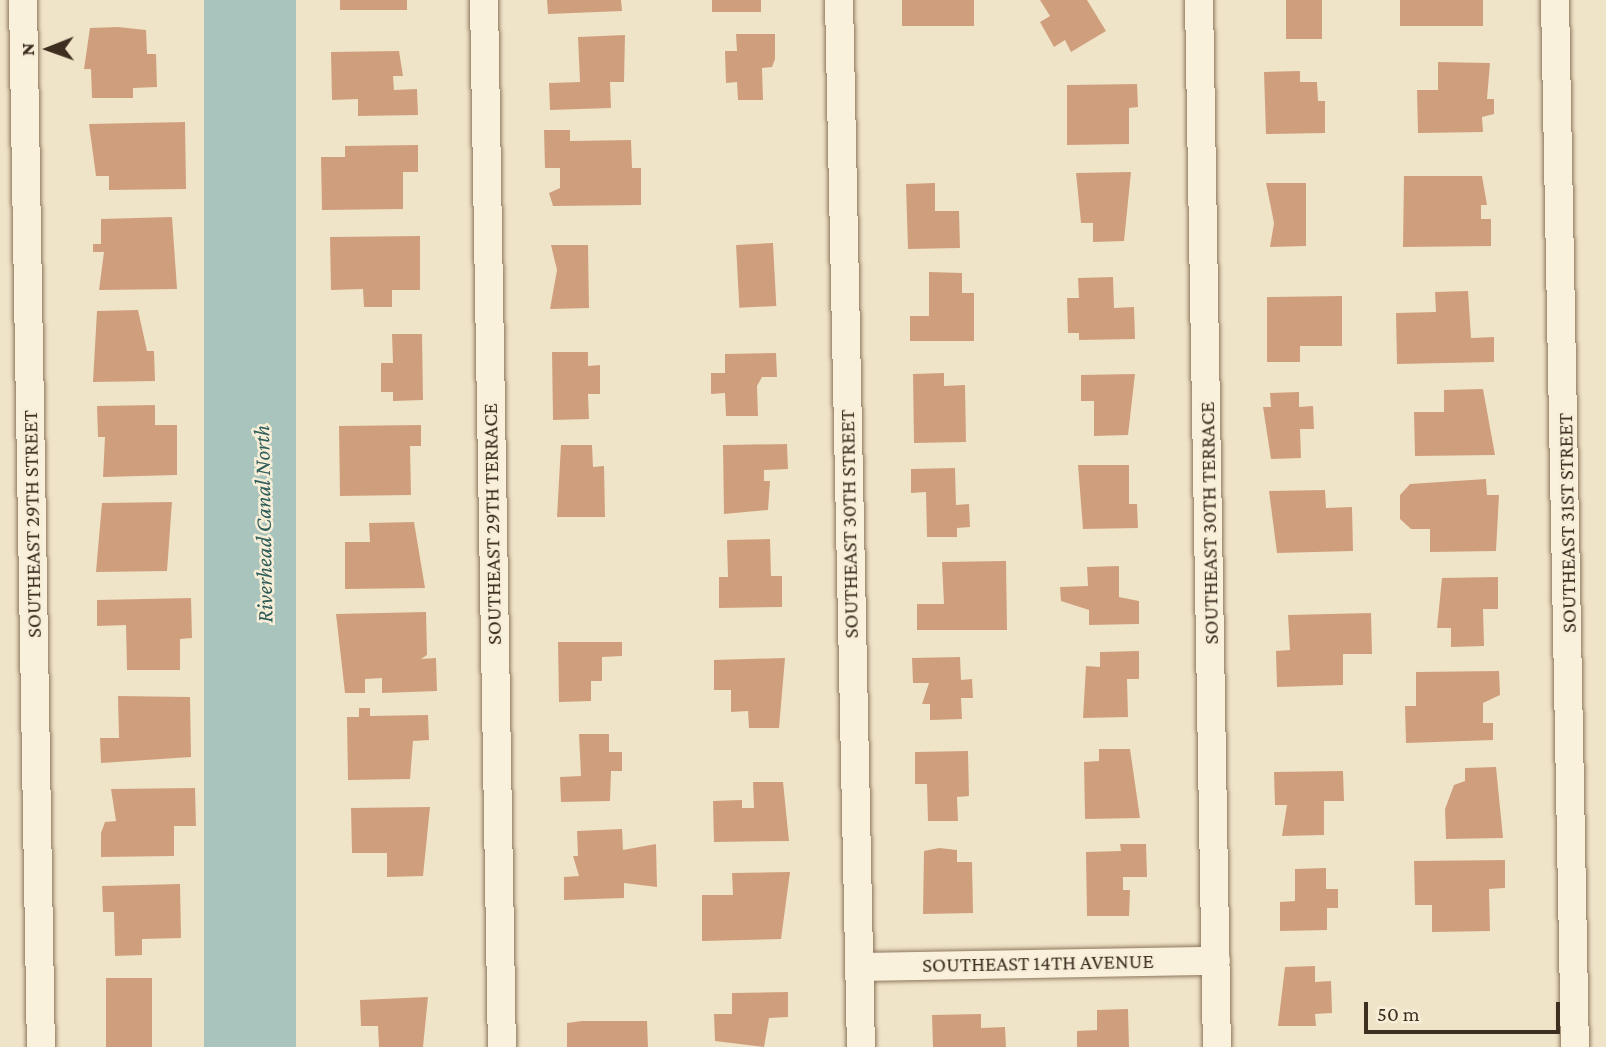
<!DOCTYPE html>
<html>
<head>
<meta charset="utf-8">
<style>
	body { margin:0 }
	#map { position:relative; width:1606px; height:1047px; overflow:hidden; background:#f0e4c8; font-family:"Crimson Pro",serif }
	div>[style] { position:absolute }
	.water>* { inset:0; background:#a9c4bc; transform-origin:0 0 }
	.building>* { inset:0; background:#cf9f7d; transform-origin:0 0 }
	.roads { filter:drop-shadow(0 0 2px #8d765c) drop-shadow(0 0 2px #8d765c) }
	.minor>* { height:28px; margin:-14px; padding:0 14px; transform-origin:14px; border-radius:14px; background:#faf1dc }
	span { translate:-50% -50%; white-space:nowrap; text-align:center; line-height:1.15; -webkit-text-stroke:5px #f7eed8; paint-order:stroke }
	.street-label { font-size:21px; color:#3d2e20 }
	.water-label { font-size:23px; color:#2f5d5a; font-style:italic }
	.north { position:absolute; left:14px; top:14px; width:70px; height:70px; -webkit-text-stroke:5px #f7eed8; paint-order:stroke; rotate:269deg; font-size:19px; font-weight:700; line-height:28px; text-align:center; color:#3d2e20 }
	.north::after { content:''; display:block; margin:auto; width:24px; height:32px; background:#3d2e20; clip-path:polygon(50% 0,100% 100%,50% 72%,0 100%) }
	.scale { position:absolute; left:1364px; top:1002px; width:196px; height:32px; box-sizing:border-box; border:4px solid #3d2e20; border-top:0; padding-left:9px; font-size:21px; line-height:24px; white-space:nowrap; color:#3d2e20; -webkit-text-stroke:5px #f7eed8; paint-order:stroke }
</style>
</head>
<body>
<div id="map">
	<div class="water">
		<i style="left:204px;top:0;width:92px;height:1047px"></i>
	</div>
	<div class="building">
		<i style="left:340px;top:0;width:67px;height:10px"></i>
		<i style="clip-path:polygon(547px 0,621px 0,622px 11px,548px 14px)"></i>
		<i style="left:712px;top:0;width:49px;height:12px"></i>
		<i style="left:902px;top:0;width:72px;height:26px"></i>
		<i style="clip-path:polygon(1040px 0,1087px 0,1106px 31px,1071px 52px,1065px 40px,1054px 47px,1040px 22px,1050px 16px)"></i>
		<i style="left:1286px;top:0;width:36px;height:39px"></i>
		<i style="left:1400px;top:0;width:83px;height:26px"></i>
		<i style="clip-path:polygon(118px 27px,146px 30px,147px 54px,156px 54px,157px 87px,133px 88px,133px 98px,92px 98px,91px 69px,84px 69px,90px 28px)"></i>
		<i style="clip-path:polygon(736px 34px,775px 34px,775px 59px,772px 67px,762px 68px,763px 100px,738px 100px,737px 82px,726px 83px,725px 51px,737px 51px)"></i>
		<i style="clip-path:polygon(625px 35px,624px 82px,610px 82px,611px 108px,550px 110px,549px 83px,580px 82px,578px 37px)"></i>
		<i style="clip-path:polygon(399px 51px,403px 76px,393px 76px,394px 90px,417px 89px,418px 115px,358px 116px,358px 99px,332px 100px,331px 52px)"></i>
		<i style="clip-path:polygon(1438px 62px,1490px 63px,1487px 99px,1494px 99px,1494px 114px,1482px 117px,1483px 132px,1418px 133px,1417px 90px,1438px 90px)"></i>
		<i style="clip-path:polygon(1300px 71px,1300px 82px,1317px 82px,1318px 101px,1325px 101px,1325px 133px,1266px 134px,1264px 72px)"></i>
		<i style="clip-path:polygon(1137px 84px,1138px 107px,1129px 108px,1129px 144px,1067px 145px,1067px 85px)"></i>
		<i style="clip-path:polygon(185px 122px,186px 189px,109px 190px,109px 176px,96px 176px,89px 124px)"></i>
		<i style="clip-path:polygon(544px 130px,570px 130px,570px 141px,631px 140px,632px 168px,641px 168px,641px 205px,553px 206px,549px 193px,560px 188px,560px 168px,545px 168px)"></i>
		<i style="clip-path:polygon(418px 145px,418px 172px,403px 172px,403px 209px,322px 210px,321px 157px,345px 157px,345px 146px)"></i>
		<i style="clip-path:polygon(1131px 172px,1124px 241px,1093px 242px,1093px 223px,1081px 223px,1076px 173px)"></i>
		<i style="clip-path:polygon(1404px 176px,1482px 176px,1487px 205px,1481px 205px,1481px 219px,1491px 219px,1491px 246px,1403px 247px)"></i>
		<i style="clip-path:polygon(935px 183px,935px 211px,959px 211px,960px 248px,908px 249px,906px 184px)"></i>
		<i style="clip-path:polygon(1266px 183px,1306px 183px,1306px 246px,1270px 247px,1274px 223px)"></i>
		<i style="clip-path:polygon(172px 217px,177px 289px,99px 290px,104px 252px,93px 252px,93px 244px,101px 244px,101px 219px)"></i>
		<i style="clip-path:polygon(420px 236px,420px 290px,392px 290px,392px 307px,364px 307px,363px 289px,331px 290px,330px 237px)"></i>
		<i style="left:773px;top:243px;width:63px;height:37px;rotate:87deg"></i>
		<i style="clip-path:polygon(551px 245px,588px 245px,589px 308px,550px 309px,557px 270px)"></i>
		<i style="clip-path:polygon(929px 272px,962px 273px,962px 293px,974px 293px,974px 341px,910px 341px,910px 316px,929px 316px)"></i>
		<i style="clip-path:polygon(1113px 277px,1114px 308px,1134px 307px,1135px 339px,1079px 340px,1079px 333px,1068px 333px,1067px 298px,1079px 298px,1078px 278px)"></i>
		<i style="clip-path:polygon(1468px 291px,1471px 338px,1494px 337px,1494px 362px,1397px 364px,1396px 313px,1436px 312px,1435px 292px)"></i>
		<i style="clip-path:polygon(1342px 296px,1342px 346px,1300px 346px,1300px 362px,1267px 362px,1267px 297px)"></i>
		<i style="clip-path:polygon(138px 310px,147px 351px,154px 351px,155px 381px,93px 382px,97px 311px)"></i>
		<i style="clip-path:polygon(392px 334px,422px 334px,423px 400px,393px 401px,393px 392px,381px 392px,381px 363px,393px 363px)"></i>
		<i style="clip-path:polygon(552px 352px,588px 352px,588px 366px,600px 365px,600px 394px,588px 394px,589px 419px,553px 420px)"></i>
		<i style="clip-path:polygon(776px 353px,777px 377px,762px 377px,757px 386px,758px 416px,726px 416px,725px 393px,711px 394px,711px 373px,725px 373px,725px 354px)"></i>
		<i style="clip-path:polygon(944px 373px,944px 386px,965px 385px,966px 442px,914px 443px,913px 374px)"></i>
		<i style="clip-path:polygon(1135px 374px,1128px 435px,1094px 436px,1094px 401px,1081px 401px,1081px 375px)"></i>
		<i style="clip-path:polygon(1483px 389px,1495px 455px,1415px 456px,1414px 412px,1444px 412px,1444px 390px)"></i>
		<i style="clip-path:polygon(1299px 392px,1299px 407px,1313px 406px,1314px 429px,1300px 429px,1301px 458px,1271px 459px,1263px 407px,1271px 407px,1270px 393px)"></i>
		<i style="clip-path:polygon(155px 405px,155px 425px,177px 425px,177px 475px,103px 477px,105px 437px,98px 437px,97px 406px)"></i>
		<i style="clip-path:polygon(421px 425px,421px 446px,410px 446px,411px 495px,340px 496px,339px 426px)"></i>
		<i style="clip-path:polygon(787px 444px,788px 469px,764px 470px,764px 481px,770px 481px,768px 510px,724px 514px,723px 445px)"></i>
		<i style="clip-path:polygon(561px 445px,592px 445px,593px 467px,604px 466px,605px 517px,557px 517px)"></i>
		<i style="clip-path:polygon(1078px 465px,1129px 465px,1129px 504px,1137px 504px,1138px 528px,1083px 529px)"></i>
		<i style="clip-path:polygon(955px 468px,956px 505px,969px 504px,970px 527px,957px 528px,957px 537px,927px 537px,926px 492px,911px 493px,911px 469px)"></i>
		<i style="clip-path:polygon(1486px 479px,1487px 495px,1499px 495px,1496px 551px,1430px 552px,1430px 529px,1411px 529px,1400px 519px,1400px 495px,1410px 484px)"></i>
		<i style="clip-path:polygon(1325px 490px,1326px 508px,1352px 507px,1353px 551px,1277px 553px,1269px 491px)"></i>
		<i style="clip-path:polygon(172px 502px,167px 571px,96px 572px,102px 503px)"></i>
		<i style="clip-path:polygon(414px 522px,425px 588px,345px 589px,345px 542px,370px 542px,369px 523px)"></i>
		<i style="clip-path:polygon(770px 539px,771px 576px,782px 576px,782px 607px,719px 608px,719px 577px,728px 577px,727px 540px)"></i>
		<i style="clip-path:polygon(1006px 561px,1007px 630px,917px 630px,917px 604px,944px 604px,942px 562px)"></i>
		<i style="clip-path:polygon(1119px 566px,1119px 597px,1139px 601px,1139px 624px,1089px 625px,1089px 610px,1061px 601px,1060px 587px,1088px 586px,1087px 567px)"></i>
		<i style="clip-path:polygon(1498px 577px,1498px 609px,1483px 609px,1484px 646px,1451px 647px,1451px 628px,1437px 628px,1442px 578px)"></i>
		<i style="clip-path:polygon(191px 598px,192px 638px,180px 639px,180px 670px,127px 670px,126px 625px,97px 626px,97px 600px)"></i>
		<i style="clip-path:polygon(426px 612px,427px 655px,421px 659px,436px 658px,437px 691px,382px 693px,382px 678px,365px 679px,365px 693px,345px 693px,336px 614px)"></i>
		<i style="clip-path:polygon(1371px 613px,1372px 654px,1343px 654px,1343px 685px,1277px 687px,1276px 651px,1290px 650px,1288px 615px)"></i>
		<i style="clip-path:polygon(558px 642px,622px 642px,622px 656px,602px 657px,602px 681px,591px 681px,591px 701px,559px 702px)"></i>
		<i style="clip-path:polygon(1139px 651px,1139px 679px,1127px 679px,1128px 717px,1083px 718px,1086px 666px,1100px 667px,1100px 652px)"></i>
		<i style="clip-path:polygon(960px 657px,961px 680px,972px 679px,973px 698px,961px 698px,962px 719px,930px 720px,930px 704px,922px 704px,929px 683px,913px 683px,912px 658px)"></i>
		<i style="clip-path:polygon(785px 658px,779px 728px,749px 728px,748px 711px,731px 712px,731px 690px,714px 690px,714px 660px)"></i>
		<i style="clip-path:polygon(1499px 671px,1500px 695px,1483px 703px,1483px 723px,1493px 723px,1493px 740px,1406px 743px,1405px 706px,1416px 706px,1416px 672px)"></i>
		<i style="clip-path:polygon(118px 696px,190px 697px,191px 757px,101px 763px,100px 738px,119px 738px)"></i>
		<i style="clip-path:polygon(359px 708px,370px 708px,370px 716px,428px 715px,429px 740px,413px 741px,410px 779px,348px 780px,347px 717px,359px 717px)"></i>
		<i style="clip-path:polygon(579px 734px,609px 734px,609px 752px,622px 752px,622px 771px,611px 771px,610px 801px,561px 802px,560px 777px,581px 776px)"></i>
		<i style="clip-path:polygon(1099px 749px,1130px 749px,1140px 818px,1085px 819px,1084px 762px,1099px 761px)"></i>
		<i style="clip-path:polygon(968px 751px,969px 796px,957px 797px,958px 821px,928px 821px,927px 784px,915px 784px,915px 752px)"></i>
		<i style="clip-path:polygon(1496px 767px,1503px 838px,1446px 839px,1445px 809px,1454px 785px,1465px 781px,1465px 768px)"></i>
		<i style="clip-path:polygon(1343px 771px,1344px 801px,1324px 801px,1324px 835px,1282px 836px,1287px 805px,1275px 805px,1274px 772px)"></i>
		<i style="clip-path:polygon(753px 782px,783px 782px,789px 841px,714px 842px,713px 801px,742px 800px,742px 808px,754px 808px)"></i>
		<i style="clip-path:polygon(195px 788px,196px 826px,174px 826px,174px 856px,101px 857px,101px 833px,105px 822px,116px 821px,111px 789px)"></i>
		<i style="clip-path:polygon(430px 807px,423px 876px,387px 877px,387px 853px,352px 853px,351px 808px)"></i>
		<i style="clip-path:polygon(622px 829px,623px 850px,656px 844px,657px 887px,624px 883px,624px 898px,564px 900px,564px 877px,579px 876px,573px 856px,578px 856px,577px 831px)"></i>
		<i style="clip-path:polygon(1120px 844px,1146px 844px,1147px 877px,1123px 877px,1123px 890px,1130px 890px,1129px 916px,1087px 916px,1086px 852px,1121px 851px)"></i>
		<i style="clip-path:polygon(939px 848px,957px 850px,957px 862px,972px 862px,973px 913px,923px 914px,924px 851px)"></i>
		<i style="clip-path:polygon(1505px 860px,1505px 888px,1489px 889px,1490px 931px,1432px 932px,1432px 905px,1415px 905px,1414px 861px)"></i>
		<i style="clip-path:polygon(1326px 868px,1326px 889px,1338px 889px,1338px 908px,1327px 908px,1327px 930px,1280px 931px,1280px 902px,1295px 901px,1295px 869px)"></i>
		<i style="clip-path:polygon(790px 872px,781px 939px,702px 941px,702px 895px,733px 895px,732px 873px)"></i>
		<i style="clip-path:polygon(180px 884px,181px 938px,142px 939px,142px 955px,115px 956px,114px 912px,103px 912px,102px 886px)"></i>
		<i style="clip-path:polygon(1315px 966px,1315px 982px,1331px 981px,1332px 1013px,1315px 1014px,1316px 1026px,1278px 1026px,1285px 967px)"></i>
		<i style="left:152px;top:978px;width:69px;height:46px;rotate:90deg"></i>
		<i style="clip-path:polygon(788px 992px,788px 1017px,769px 1018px,764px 1047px,715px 1041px,714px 1014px,732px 1014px,732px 993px)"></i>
		<i style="clip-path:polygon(428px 997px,423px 1047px,379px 1047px,378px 1026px,361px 1026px,360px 1000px)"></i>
		<i style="clip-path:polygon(1128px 1009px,1129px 1047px,1077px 1047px,1077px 1031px,1097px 1030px,1097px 1010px)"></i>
		<i style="clip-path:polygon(981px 1014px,981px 1028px,1005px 1027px,1006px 1047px,933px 1047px,932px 1015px)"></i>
		<i style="clip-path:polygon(582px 1021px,647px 1021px,648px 1047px,567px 1047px,567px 1023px)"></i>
	</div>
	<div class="roads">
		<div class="minor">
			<i style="left:23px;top:0;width:1047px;rotate:89.02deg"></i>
			<i style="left:484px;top:0;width:1047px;rotate:89.02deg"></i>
			<i style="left:839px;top:0;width:1047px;rotate:88.8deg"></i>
			<i style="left:1199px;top:0;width:1047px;rotate:89.02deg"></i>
			<i style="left:1555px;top:0;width:1047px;rotate:88.91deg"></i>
			<i style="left:860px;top:967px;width:356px;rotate:-1deg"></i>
		</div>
	</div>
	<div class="street-label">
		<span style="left:1209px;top:523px;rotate:-91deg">SOUTHEAST 30TH TERRACE</span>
		<span style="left:1567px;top:523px;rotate:-91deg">SOUTHEAST 31ST STREET</span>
		<span style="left:32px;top:524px;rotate:-91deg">SOUTHEAST 29TH STREET</span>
		<span style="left:492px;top:524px;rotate:-91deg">SOUTHEAST 29TH TERRACE</span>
		<span style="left:849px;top:524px;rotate:-91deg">SOUTHEAST 30TH STREET</span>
		<span style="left:1038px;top:963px;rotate:-1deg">SOUTHEAST 14TH AVENUE</span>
	</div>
	<div class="water-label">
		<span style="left:263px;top:524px;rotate:-91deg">Riverhead Canal North</span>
	</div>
	<div class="north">N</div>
	<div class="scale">50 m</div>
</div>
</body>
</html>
